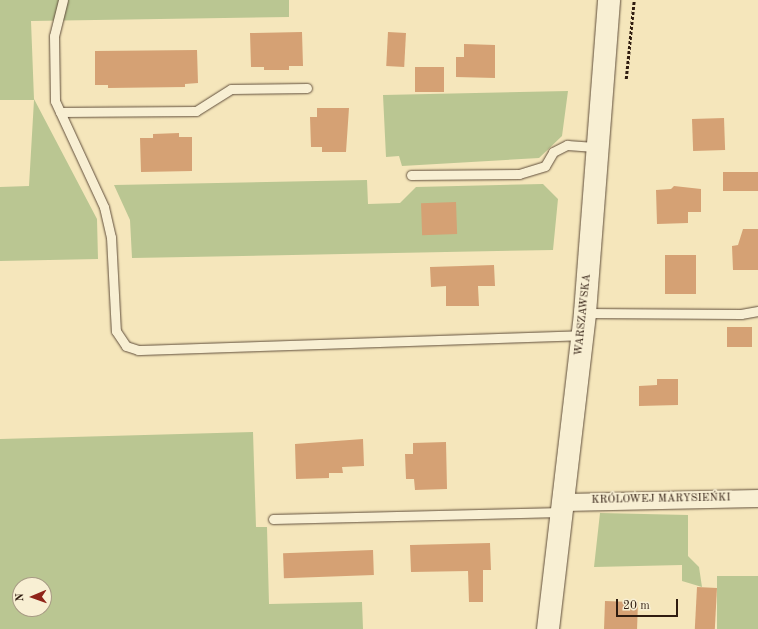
<!DOCTYPE html>
<html>
<head>
<meta charset="utf-8">
<style>
	body { margin:0 }
	#map { position:relative; width:758px; height:629px; overflow:hidden; background:#f5e6bb; font-family:"Old Standard TT",serif }
	div>[style] { position:absolute }
	.green>* { inset:0; background:#bac692; transform-origin:0 0 }
	.building>* { inset:0; background:#d5a174; transform-origin:0 0 }
	.path>* { height:2.5px; margin-top:-1.25px; transform-origin:0; background:repeating-linear-gradient(90deg,#2f1c10 0 3px,transparent 0 5px) }
	.roads { filter:drop-shadow(0 0 1px #604e3b) drop-shadow(0 0 1px #604e3b) }
	.lane>* { height:9px; margin:-4.5px; padding:0 4.5px; transform-origin:4.5px; border-radius:4.5px; background:#f8efd3 }
	.street>* { height:17px; margin:-8.5px; padding:0 8.5px; transform-origin:8.5px; border-radius:8.5px; background:#f8efd3 }
	.secondary>* { height:22px; margin:-11px; padding:0 11px; transform-origin:11px; border-radius:11px; background:#f8efd3 }
	span { translate:-50% -50%; white-space:nowrap; text-align:center; line-height:1.15; -webkit-text-stroke:3.5px #f8efd3; paint-order:stroke }
	.street-label { font-size:11px; color:#2f1c10 }
	.north { position:absolute; left:12px; top:577px; width:40px; height:40px; box-sizing:border-box; background:#f8efd3; border:1px solid #a89b85; border-radius:50%; rotate:268deg; font-size:11px; font-weight:700; line-height:16px; text-align:center; color:#2f1c10 }
	.north::after { content:''; display:block; margin:auto; width:14px; height:18px; background:#8f2418; clip-path:polygon(50% 0,100% 100%,50% 72%,0 100%) }
	.scale { position:absolute; left:616px; top:599px; width:62px; height:18px; box-sizing:border-box; border:2px solid #2f1c10; border-top:0; padding-left:5px; font-size:12px; line-height:14px; white-space:nowrap; color:#2f1c10; -webkit-text-stroke:3px #f8efd3; paint-order:stroke }
</style>
</head>
<body>
<div id="map">
	<div class="green">
		<i style="clip-path:polygon(0 0,289px 0,289px 17px,31px 21px,34px 99px,97px 219px,98px 259px,0 261px,0 187px,29px 186px,34px 100px,0 100px)"></i>
		<i style="clip-path:polygon(568px 91px,562px 136px,539px 158px,402px 166px,399px 156px,386px 157px,383px 95px)"></i>
		<i style="clip-path:polygon(367px 180px,368px 204px,400px 203px,416px 187px,543px 184px,558px 199px,553px 250px,132px 258px,130px 220px,114px 185px)"></i>
		<i style="clip-path:polygon(evenodd,253px 432px,256px 527px,267px 527px,269px 604px,362px 602px,363px 629px,0 629px,0 439px,253px 432px,20px 585px,44px 585px,44px 609px,20px 609px,20px 585px)"></i>
		<i style="clip-path:polygon(600px 513px,688px 515px,688px 556px,699px 567px,702px 587px,682px 581px,682px 565px,594px 567px)"></i>
		<i style="left:758px;top:576px;width:53px;height:41px;rotate:90deg"></i>
	</div>
	<div class="building">
		<i style="clip-path:polygon(302px 32px,303px 66px,289px 66px,289px 70px,264px 70px,264px 67px,251px 67px,250px 33px)"></i>
		<i style="left:388px;top:32px;width:18px;height:34px;rotate:3deg"></i>
		<i style="clip-path:polygon(464px 44px,495px 45px,495px 78px,456px 77px,456px 57px,464px 57px)"></i>
		<i style="clip-path:polygon(197px 50px,198px 83px,185px 84px,185px 87px,108px 88px,108px 85px,95px 85px,95px 51px)"></i>
		<i style="left:415px;top:67px;width:29px;height:25px"></i>
		<i style="clip-path:polygon(317px 108px,349px 108px,346px 152px,322px 152px,322px 147px,311px 147px,310px 117px,317px 117px)"></i>
		<i style="left:724px;top:118px;width:32px;height:32px;rotate:88deg"></i>
		<i style="clip-path:polygon(179px 133px,179px 137px,192px 137px,192px 171px,141px 172px,140px 138px,153px 138px,153px 134px)"></i>
		<i style="left:758px;top:172px;width:19px;height:35px;rotate:90deg"></i>
		<i style="clip-path:polygon(674px 186px,701px 189px,701px 212px,688px 212px,688px 223px,657px 224px,656px 190px,671px 189px)"></i>
		<i style="left:456px;top:202px;width:32px;height:35px;rotate:88deg"></i>
		<i style="clip-path:polygon(743px 229px,758px 229px,758px 270px,733px 270px,732px 246px,738px 245px)"></i>
		<i style="left:665px;top:255px;width:31px;height:39px"></i>
		<i style="clip-path:polygon(494px 265px,495px 286px,478px 286px,479px 306px,446px 306px,446px 286px,431px 287px,430px 267px)"></i>
		<i style="left:752px;top:327px;width:20px;height:25px;rotate:90deg"></i>
		<i style="clip-path:polygon(657px 379px,678px 379px,678px 405px,639px 406px,639px 386px,657px 385px)"></i>
		<i style="clip-path:polygon(363px 439px,364px 466px,342px 467px,343px 473px,329px 473px,329px 478px,296px 479px,295px 444px)"></i>
		<i style="clip-path:polygon(446px 442px,447px 489px,415px 490px,414px 479px,406px 479px,405px 454px,413px 454px,413px 443px)"></i>
		<i style="clip-path:polygon(490px 543px,491px 570px,483px 570px,483px 602px,469px 602px,468px 571px,411px 572px,410px 545px)"></i>
		<i style="left:373px;top:550px;width:25px;height:90px;rotate:88deg"></i>
		<i style="left:697px;top:587px;width:20px;height:42px;rotate:3deg"></i>
		<i style="left:605px;top:601px;width:33px;height:28px;rotate:2deg"></i>
	</div>
	<div class="path">
		<i style="left:626px;top:79px;width:79px;rotate:-84.2deg"></i>
	</div>
	<div class="roads">
		<div class="lane">
			<i style="left:63px;top:0;width:37px;rotate:104deg"></i>
			<i style="left:54px;top:36px;width:65px;rotate:89.1deg"></i>
			<i style="left:55px;top:101px;width:117px;rotate:65.2deg"></i>
			<i style="left:104px;top:207px;width:31px;rotate:77deg"></i>
			<i style="left:111px;top:237px;width:94px;rotate:87deg"></i>
			<i style="left:116px;top:331px;width:18px;rotate:56deg"></i>
			<i style="left:126px;top:346px;width:13px;rotate:18deg"></i>
			<i style="left:138px;top:350px;width:445px;rotate:-1.9deg"></i>
			<i style="left:60px;top:112px;width:136px;rotate:-0.4deg"></i>
			<i style="left:196px;top:111px;width:41px;rotate:-32.2deg"></i>
			<i style="left:231px;top:89px;width:76px;rotate:-0.8deg"></i>
			<i style="left:411px;top:175px;width:108px;rotate:-0.5deg"></i>
			<i style="left:519px;top:174px;width:27px;rotate:-17deg"></i>
			<i style="left:545px;top:166px;width:16px;rotate:-60deg"></i>
			<i style="left:553px;top:152px;width:16px;rotate:-27deg"></i>
			<i style="left:567px;top:145px;width:31px;rotate:4deg"></i>
			<i style="left:585px;top:313px;width:156px;rotate:0.4deg"></i>
			<i style="left:741px;top:314px;width:17px;rotate:-10deg"></i>
			<i style="left:273px;top:519px;width:289px;rotate:-1.4deg"></i>
		</div>
		<div class="street">
			<i style="left:564px;top:502px;width:194px;rotate:-1.2deg"></i>
		</div>
		<div class="secondary">
			<i style="left:548px;top:629px;width:318px;rotate:-83.3deg"></i>
			<i style="left:585px;top:313px;width:314px;rotate:-85.6deg"></i>
		</div>
	</div>
	<div class="street-label">
		<span style="left:584px;top:315px;rotate:-84deg">WARSZAWSKA</span>
		<span style="left:661px;top:500px;rotate:-1deg">KRÓLOWEJ MARYSIEŃKI</span>
	</div>
	<div class="north">N</div>
	<div class="scale">20 m</div>
</div>
</body>
</html>
